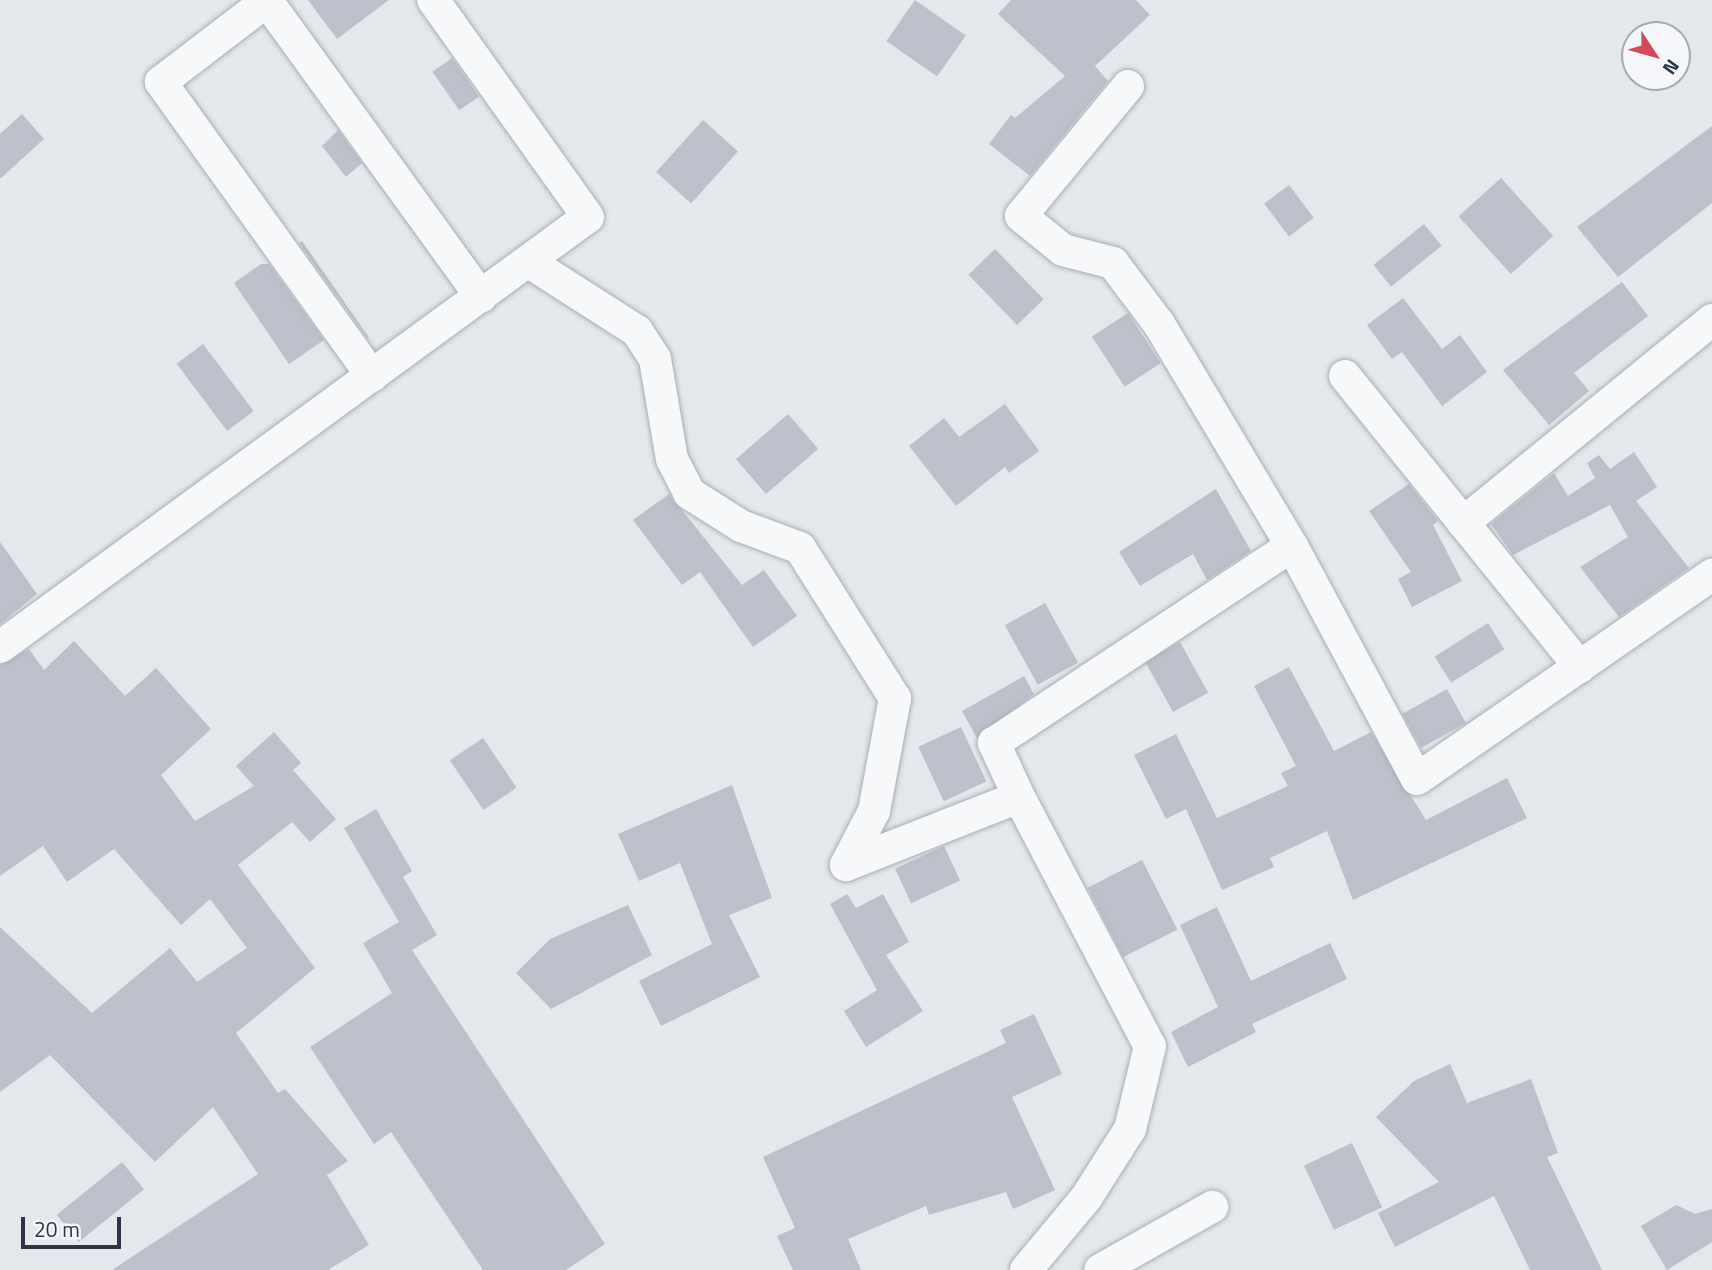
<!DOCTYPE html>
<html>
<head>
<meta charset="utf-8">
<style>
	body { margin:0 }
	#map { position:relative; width:1712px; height:1270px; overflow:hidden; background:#e4e7ec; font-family:"Titillium Web",sans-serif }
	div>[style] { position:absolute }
	.building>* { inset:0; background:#bbc0ca; transform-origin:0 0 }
	.roads { filter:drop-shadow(0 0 2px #a9aeb7) drop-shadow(0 0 2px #a9aeb7) }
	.street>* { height:32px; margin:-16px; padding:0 16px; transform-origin:16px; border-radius:16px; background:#f7f8fa }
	span { translate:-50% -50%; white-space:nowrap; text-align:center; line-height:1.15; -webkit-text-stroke:5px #f4f6f9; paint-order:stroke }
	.north { position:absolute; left:1621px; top:21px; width:70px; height:70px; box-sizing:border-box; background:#f4f6f9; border:2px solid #a4a8b1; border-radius:50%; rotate:126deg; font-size:19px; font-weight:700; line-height:28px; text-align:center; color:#2b3445 }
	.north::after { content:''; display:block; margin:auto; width:24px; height:32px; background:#d1495b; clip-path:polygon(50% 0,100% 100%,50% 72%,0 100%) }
	.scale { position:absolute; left:21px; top:1217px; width:100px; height:32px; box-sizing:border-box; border:4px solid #2b3445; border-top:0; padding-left:9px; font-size:21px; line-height:24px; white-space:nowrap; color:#2b3445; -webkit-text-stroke:5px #f4f6f9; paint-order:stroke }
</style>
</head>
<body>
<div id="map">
	<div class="building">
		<i style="clip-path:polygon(308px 0,389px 0,337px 39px)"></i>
		<i style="left:915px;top:0;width:62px;height:50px;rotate:35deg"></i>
		<i style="clip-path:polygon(1011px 0,1136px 0,1150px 15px,1095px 66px,1108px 81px,1030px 176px,989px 144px,1011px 115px,1015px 118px,1065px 76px,998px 14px)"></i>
		<i style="left:452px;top:58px;width:47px;height:24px;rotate:55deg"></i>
		<i style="clip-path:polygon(22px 114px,44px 139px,0 179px,0 134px)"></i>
		<i style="left:703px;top:120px;width:47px;height:70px;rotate:42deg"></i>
		<i style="clip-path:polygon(1712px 126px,1712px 203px,1618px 277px,1577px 227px)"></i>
		<i style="clip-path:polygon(338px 130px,362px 163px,346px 177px,322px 146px)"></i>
		<i style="left:1501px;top:178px;width:78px;height:57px;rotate:48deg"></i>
		<i style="left:1289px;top:185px;width:41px;height:31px;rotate:53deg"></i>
		<i style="left:1424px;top:224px;width:28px;height:65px;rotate:51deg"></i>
		<i style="clip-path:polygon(302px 241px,369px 338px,368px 339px,299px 243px)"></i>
		<i style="left:995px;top:249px;width:70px;height:37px;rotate:46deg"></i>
		<i style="clip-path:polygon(261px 264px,269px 264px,324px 340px,289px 364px,234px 283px)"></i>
		<i style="clip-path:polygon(1622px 282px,1648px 316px,1574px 373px,1589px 391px,1549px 425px,1503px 370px)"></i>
		<i style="clip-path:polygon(1403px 298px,1442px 349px,1460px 335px,1487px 372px,1442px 406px,1402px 352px,1392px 359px,1367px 325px)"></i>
		<i style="left:1128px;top:313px;width:60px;height:43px;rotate:57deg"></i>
		<i style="left:203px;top:344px;width:84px;height:33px;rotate:53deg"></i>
		<i style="clip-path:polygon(1005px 404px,1039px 451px,1009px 473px,1005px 467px,956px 506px,909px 446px,944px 418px,959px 437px)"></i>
		<i style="left:788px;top:414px;width:46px;height:69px;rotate:49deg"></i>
		<i style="clip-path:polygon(1634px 452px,1657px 487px,1636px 501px,1689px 568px,1619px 617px,1580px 567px,1628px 537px,1610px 505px,1513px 555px,1491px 524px,1554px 473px,1568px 496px,1595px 478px,1587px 463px,1599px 455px,1610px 469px)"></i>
		<i style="clip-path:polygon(1409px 484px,1438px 521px,1433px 525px,1462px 581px,1412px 607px,1398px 579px,1411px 572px,1369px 511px)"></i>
		<i style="clip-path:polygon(1216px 489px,1251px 551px,1207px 580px,1193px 554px,1140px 586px,1119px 552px)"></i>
		<i style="clip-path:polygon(669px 494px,742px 585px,764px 570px,797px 616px,753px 647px,700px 572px,682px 585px,633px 520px)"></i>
		<i style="clip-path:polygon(0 542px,37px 594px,0 624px)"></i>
		<i style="left:1045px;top:603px;width:68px;height:46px;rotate:61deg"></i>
		<i style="left:1488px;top:623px;width:31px;height:63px;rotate:58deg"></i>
		<i style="clip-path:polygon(74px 641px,125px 696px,156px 668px,211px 729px,161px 775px,195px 821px,254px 786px,236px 766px,274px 732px,301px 763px,293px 770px,336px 819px,310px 842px,292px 822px,238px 865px,315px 968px,236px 1033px,278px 1093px,285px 1089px,348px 1161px,327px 1175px,369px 1245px,328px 1270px,112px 1270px,258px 1174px,213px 1107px,155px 1162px,50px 1055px,0 1092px,0 927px,92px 1013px,170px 948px,197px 982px,247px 948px,210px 899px,181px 925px,114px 849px,67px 882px,43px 846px,0 876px,0 665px,29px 649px,44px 670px)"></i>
		<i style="left:1180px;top:642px;width:58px;height:40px;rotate:61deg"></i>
		<i style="clip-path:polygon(1289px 667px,1334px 751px,1371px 732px,1426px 820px,1507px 778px,1527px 818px,1353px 900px,1327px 831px,1270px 858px,1274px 867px,1222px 890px,1186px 809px,1166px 819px,1134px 755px,1176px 734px,1217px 818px,1288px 786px,1281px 773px,1296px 766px,1254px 686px)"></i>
		<i style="clip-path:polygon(1024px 676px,1034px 694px,977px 738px,962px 711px)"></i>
		<i style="left:1447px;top:689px;width:39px;height:51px;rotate:61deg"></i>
		<i style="left:961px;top:727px;width:60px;height:47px;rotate:65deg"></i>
		<i style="left:483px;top:738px;width:60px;height:40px;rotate:56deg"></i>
		<i style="clip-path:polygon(732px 785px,772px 898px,729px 915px,760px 977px,661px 1026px,639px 981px,712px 944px,680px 863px,639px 881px,618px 834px)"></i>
		<i style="clip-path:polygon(376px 809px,412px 871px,403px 877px,437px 935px,412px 950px,605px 1244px,566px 1270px,483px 1270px,391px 1132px,374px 1144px,310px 1047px,392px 993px,363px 943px,399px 922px,344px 828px)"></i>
		<i style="left:944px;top:846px;width:38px;height:54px;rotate:65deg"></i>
		<i style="left:1142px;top:860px;width:78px;height:61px;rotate:63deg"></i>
		<i style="clip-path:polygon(847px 894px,856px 908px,883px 894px,909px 942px,886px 955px,923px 1011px,866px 1047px,844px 1011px,877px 990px,830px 904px)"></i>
		<i style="clip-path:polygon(628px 905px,652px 955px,551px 1009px,516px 973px,550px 939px)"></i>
		<i style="clip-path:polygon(1217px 907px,1251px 981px,1330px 943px,1347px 979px,1252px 1024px,1256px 1032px,1188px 1067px,1171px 1032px,1218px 1007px,1180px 925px)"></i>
		<i style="clip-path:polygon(1034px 1014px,1062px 1074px,1012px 1097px,1055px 1190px,1013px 1209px,1006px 1192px,929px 1215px,926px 1206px,848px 1239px,861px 1270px,793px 1270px,777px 1236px,795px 1228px,763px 1157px,1006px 1043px,1000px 1030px)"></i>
		<i style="clip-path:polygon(1450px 1064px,1467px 1103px,1531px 1079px,1558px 1153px,1547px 1157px,1602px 1270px,1530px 1270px,1494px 1196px,1395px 1247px,1378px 1213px,1439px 1182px,1376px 1117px,1414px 1081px)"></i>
		<i style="left:1352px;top:1143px;width:71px;height:53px;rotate:65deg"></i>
		<i style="left:122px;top:1162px;width:35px;height:84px;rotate:51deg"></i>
		<i style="clip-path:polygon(1676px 1205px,1695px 1214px,1712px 1209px,1712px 1242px,1667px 1270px,1641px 1226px)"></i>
	</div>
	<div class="roads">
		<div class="street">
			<i style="left:1128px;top:86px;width:168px;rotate:129.5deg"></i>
			<i style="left:1021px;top:216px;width:54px;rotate:39deg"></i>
			<i style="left:1063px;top:250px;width:52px;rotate:14.6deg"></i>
			<i style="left:1113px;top:263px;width:76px;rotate:53deg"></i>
			<i style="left:1159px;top:324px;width:259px;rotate:59.1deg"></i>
			<i style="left:1292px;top:546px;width:264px;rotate:61.8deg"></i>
			<i style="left:1417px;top:779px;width:359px;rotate:-34.7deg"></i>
			<i style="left:529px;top:262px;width:128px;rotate:32.6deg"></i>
			<i style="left:637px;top:331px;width:33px;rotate:57deg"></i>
			<i style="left:655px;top:359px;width:101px;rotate:80.4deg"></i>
			<i style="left:672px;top:459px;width:38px;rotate:63deg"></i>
			<i style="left:689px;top:493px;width:62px;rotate:32.4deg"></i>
			<i style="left:741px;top:526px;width:63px;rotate:20.4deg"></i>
			<i style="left:800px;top:548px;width:178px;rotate:57.7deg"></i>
			<i style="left:895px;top:698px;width:115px;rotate:100.5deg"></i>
			<i style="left:874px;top:811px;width:61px;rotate:117.4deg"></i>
			<i style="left:372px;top:376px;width:362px;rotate:-125.7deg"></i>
			<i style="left:161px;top:82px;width:133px;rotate:-37.4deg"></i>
			<i style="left:267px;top:1px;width:365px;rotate:54.1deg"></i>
			<i style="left:1345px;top:376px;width:374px;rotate:51.1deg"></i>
			<i style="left:1463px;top:523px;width:321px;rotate:-39.2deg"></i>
			<i style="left:0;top:647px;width:728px;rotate:-36.18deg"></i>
			<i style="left:588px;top:217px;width:267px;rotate:-125.5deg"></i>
			<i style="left:1019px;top:797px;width:60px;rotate:-114.8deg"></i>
			<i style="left:994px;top:743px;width:357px;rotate:-33.5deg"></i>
			<i style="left:846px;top:865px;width:186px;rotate:-21.5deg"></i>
			<i style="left:1019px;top:797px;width:281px;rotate:62.3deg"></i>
			<i style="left:1150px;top:1046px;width:85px;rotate:103.5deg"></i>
			<i style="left:1130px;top:1129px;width:82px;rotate:122.5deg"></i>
			<i style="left:1086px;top:1198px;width:94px;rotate:129.8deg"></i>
			<i style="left:1100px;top:1270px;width:129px;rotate:-29.4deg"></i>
		</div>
	</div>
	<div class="north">N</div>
	<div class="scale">20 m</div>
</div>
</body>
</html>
